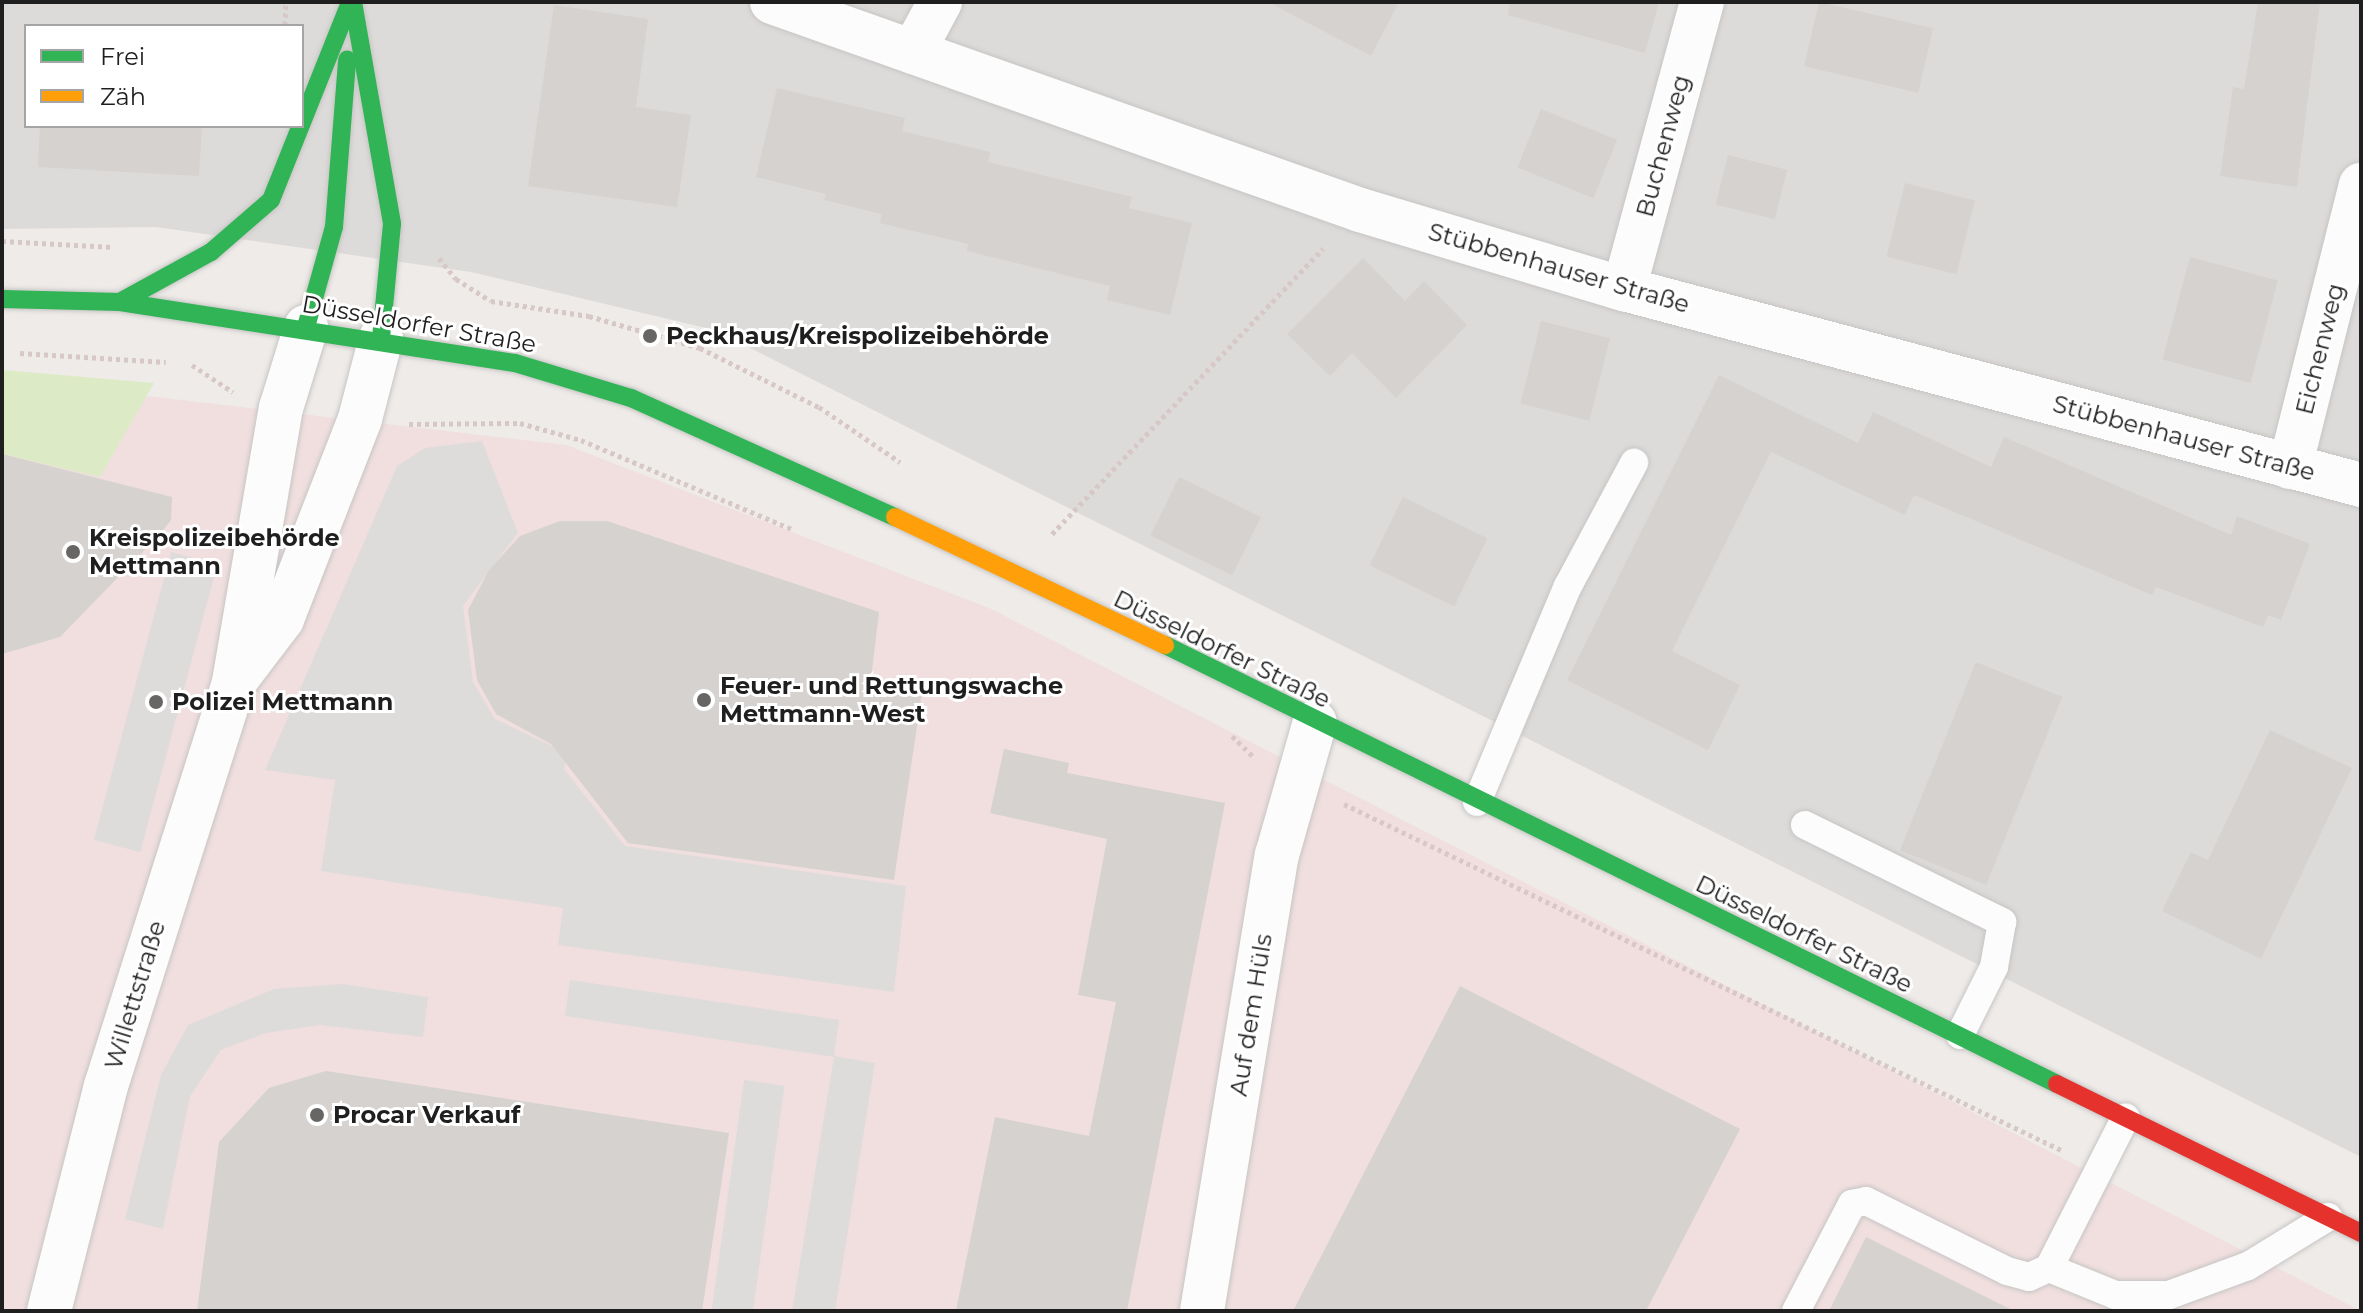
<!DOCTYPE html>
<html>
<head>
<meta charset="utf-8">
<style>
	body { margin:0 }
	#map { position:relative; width:2363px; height:1313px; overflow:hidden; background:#eeebe8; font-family:Montserrat,sans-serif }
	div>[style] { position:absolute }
	.residential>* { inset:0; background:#dddbd9 }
	.commercial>* { inset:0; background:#f0dfde }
	.grass>* { inset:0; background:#dcebc6 }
	.parking>* { inset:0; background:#dedcdb; transform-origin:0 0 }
	.building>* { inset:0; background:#d5d2cf; transform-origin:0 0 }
	.path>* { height:5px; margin-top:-2.5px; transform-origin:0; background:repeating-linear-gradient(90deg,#d7c8c7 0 4px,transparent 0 8px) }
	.roads { filter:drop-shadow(0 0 2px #c6c5c4) drop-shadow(0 0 2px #c6c5c4) }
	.lane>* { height:28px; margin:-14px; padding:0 14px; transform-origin:14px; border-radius:14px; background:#fcfcfc }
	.street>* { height:44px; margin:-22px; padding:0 22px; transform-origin:22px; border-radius:22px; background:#fcfcfc }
	.fast>* { height:18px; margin:-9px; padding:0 9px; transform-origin:9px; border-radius:9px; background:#30b455 }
	.slow>* { height:18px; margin:-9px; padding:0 9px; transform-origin:9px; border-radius:9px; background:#ff9f0a }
	.jam>* { height:18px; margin:-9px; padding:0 9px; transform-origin:9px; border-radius:9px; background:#e5322d }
	.dots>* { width:22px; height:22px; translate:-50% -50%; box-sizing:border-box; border:4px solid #fff; border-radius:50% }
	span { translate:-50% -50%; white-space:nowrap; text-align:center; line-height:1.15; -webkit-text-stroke:6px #fff; paint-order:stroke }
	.street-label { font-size:24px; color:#1f1f1f }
	.poi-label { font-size:24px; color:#1f1f1f; font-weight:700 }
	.left { translate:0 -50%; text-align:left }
	.frame { position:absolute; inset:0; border:4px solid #1f1f1f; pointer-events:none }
	.legend { position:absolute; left:24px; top:24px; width:280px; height:104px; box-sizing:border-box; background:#fff; border:2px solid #a5a5a5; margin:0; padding:10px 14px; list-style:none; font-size:24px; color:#1f1f1f }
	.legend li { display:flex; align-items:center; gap:16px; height:40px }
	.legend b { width:40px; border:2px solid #a5a5a5 }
</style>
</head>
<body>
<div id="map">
	<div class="residential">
		<i style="clip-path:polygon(evenodd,2px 2px,2361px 2px,2361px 1157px,714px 330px,471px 272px,156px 227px,2px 229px,2px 2px,26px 26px,302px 26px,302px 126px,26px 126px,26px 26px)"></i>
	</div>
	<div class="commercial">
		<i style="clip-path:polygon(2px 379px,566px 445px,989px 608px,2361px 1311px,2px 1311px)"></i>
	</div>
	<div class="grass">
		<i style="clip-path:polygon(2px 370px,154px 383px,100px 477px,2px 454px)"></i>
	</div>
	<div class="parking">
		<i style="clip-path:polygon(482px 441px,518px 533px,463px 606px,473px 682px,495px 719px,567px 753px,564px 769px,625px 846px,906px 886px,894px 992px,558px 945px,563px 908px,321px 871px,335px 780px,265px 770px,397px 466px,425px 448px)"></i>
		<i style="left:171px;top:552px;width:48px;height:298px;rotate:15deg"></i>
		<i style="clip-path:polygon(570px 980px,839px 1020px,834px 1056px,875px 1063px,835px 1311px,792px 1311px,834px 1057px,565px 1016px)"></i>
		<i style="clip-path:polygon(342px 984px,428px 997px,423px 1037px,320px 1025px,266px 1033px,221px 1050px,190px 1096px,163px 1229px,125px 1219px,161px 1075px,188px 1025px,274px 989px)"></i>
		<i style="left:744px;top:1080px;width:41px;height:234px;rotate:8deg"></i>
	</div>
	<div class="building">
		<i style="clip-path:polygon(1268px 2px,1399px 2px,1371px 56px)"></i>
		<i style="clip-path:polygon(1509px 2px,1659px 2px,1645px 53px,1508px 15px)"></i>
		<i style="left:1819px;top:2px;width:117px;height:66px;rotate:13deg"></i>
		<i style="clip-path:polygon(2258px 2px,2320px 2px,2297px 187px,2220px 176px,2233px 87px,2244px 89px)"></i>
		<i style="clip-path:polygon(554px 5px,648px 19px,636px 107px,691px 115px,677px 207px,528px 186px)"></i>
		<i style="clip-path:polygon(777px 88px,905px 118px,902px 131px,990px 152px,988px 162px,1132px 197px,1129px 208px,1192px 223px,1170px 315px,1107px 300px,1110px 286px,967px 251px,968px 244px,880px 223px,882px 214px,824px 200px,826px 194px,756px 177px)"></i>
		<i style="left:1541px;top:109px;width:82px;height:63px;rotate:22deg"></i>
		<i style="clip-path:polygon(40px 126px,202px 126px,199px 176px,38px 167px)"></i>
		<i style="left:1728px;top:155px;width:61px;height:51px;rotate:14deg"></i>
		<i style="left:1905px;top:183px;width:72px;height:76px;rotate:14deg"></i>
		<i style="left:2190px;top:257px;width:91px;height:106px;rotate:15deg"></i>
		<i style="clip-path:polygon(1363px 258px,1405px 301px,1424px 281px,1467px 325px,1396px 398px,1352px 353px,1330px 376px,1287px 334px)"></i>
		<i style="left:1541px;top:321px;width:71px;height:85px;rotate:14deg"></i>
		<i style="clip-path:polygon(1719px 375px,1858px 443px,1873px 412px,1991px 467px,2004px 437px,2231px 535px,2237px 516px,2310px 544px,2281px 620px,2268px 615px,2263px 627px,2156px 587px,2152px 595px,1914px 495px,1905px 515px,1771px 452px,1672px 651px,1740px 685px,1708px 750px,1567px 680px)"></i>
		<i style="clip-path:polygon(2px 454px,172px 497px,171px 520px,161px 533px,60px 637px,2px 654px)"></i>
		<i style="left:1179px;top:477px;width:91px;height:65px;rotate:26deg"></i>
		<i style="left:1403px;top:497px;width:94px;height:76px;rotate:26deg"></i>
		<i style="clip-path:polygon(560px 521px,607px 521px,879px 612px,871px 679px,923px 686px,894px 880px,628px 843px,551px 744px,496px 714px,477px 680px,468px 610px,489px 570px,520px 536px)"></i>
		<i style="left:1976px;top:662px;width:93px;height:203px;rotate:22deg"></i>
		<i style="clip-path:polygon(2270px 730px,2352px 768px,2261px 959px,2162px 911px,2191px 852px,2208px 860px)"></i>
		<i style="clip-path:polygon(1004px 749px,1069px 763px,1067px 773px,1225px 803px,1127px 1311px,956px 1311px,995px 1117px,1089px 1136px,1116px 1002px,1078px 995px,1107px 839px,990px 813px)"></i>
		<i style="clip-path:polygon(1460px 986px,1740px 1129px,1646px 1311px,1293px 1311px)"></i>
		<i style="clip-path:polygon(326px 1071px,729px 1133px,702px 1311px,197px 1311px,219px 1142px,269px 1088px)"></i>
		<i style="clip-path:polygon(1866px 1237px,2014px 1311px,1829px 1311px)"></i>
	</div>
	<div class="path">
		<i style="left:285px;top:25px;width:23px;rotate:-88deg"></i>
		<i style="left:2px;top:241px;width:111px;rotate:3.1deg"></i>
		<i style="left:439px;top:258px;width:27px;rotate:51deg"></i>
		<i style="left:456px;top:279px;width:41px;rotate:32.2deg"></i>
		<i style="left:491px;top:301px;width:99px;rotate:8.7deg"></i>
		<i style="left:589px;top:316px;width:116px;rotate:16.1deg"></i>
		<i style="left:700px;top:348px;width:133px;rotate:26.4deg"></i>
		<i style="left:819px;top:407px;width:98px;rotate:34.2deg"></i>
		<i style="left:20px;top:353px;width:146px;rotate:3.5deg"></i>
		<i style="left:192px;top:365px;width:49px;rotate:33.4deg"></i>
		<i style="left:409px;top:424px;width:111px;rotate:-0.5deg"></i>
		<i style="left:520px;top:423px;width:63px;rotate:15.6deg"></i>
		<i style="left:581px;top:440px;width:231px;rotate:22.9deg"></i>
		<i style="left:1052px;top:534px;width:394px;rotate:-46.5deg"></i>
		<i style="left:1232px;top:736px;width:30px;rotate:44deg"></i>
		<i style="left:1344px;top:804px;width:798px;rotate:25.76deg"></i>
	</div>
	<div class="roads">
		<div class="lane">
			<i style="left:1477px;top:802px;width:234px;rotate:-67.2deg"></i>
			<i style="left:1568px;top:586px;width:140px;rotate:-61.8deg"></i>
			<i style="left:1805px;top:825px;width:220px;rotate:26.2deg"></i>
			<i style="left:2002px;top:922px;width:46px;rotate:100.1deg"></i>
			<i style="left:1994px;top:967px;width:76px;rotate:116.6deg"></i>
			<i style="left:2049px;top:1268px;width:71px;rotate:22.2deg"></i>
			<i style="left:2115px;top:1295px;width:54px"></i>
			<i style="left:2169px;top:1295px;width:84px;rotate:-20.2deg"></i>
			<i style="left:2248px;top:1266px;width:94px;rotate:-31.5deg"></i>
			<i style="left:1796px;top:1311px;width:121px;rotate:-62.4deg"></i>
			<i style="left:1852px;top:1204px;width:14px;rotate:-12deg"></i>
			<i style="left:1866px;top:1201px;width:157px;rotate:26.4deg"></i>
			<i style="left:2007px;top:1271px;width:23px;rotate:15deg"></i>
			<i style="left:2029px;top:1277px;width:22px;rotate:-24deg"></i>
			<i style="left:2049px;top:1268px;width:169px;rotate:-63deg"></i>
		</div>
		<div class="street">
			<i style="left:772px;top:2px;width:624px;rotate:19.48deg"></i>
			<i style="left:1360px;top:210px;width:276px;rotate:16.7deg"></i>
			<i style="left:1624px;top:289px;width:763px;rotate:14.89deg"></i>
			<i style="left:913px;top:52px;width:57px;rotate:-61.6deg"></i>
			<i style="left:1624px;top:289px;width:297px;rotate:-74.8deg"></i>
			<i style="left:2290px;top:467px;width:291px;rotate:-75.9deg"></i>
			<i style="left:238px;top:677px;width:73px;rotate:-52.8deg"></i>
			<i style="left:282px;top:619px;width:215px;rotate:-68.7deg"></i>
			<i style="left:360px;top:419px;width:84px;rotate:-75.5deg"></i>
			<i style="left:49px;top:1311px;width:232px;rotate:-75.8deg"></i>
			<i style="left:106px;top:1086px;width:424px;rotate:-72.4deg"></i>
			<i style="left:234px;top:682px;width:278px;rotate:-80.3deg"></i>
			<i style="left:281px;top:408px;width:85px;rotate:-72.8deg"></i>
			<i style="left:1202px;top:1311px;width:462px;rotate:-80.7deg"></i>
			<i style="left:1277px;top:855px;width:138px;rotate:-74.1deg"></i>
		</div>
		<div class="fast">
			<i style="left:353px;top:2px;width:225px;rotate:80deg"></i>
			<i style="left:392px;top:224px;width:115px;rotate:95.5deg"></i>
			<i style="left:2px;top:299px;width:118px;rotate:1.5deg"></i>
			<i style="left:120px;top:302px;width:400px;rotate:8.8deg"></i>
			<i style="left:515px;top:363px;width:121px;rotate:16.8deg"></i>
			<i style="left:631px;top:398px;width:290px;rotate:24.3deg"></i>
			<i style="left:120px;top:302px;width:104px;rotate:-28.8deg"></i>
			<i style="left:211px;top:252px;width:79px;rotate:-40.9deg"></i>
			<i style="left:271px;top:200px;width:213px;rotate:-68.2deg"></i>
			<i style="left:306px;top:327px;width:104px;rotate:-74.4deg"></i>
			<i style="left:334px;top:227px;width:168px;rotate:-85.5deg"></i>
			<i style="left:1165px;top:645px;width:994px;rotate:26.2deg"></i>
		</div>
		<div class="slow">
			<i style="left:895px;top:517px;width:299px;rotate:25.4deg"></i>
		</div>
		<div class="jam">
			<i style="left:2057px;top:1084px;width:339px;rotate:26.1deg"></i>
		</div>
	</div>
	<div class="dots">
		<i style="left:650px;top:336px;background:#676665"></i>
		<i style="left:73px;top:552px;background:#676665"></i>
		<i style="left:704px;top:700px;background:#676665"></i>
		<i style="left:156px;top:702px;background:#676665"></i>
		<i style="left:317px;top:1115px;background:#676665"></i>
	</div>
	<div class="street-label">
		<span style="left:1663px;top:146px;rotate:-75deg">Buchenweg</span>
		<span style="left:1559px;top:268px;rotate:16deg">Stübbenhauser Straße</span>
		<span style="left:419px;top:324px;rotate:10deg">Düsseldorfer Straße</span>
		<span style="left:2320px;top:349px;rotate:-76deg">Eichenweg</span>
		<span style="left:2184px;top:438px;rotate:15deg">Stübbenhauser Straße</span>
		<span style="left:1222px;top:649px;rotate:26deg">Düsseldorfer Straße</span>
		<span style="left:1804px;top:934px;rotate:26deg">Düsseldorfer Straße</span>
		<span style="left:135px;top:995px;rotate:-73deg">Willettstraße</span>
		<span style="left:1251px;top:1015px;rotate:-81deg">Auf dem Hüls</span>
	</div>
	<div class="poi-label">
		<span class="left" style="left:666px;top:336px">Peckhaus/Kreispolizeibehörde</span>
		<span class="left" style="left:89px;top:552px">Kreispolizeibehörde<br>Mettmann</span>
		<span class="left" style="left:720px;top:700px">Feuer- und Rettungswache<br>Mettmann-West</span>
		<span class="left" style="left:172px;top:702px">Polizei Mettmann</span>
		<span class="left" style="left:333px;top:1115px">Procar Verkauf</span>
	</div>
	<div class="frame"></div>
	<ul class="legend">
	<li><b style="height:10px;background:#30b455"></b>Frei</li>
	<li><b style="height:10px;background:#ff9f0a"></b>Zäh</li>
	</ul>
</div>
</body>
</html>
